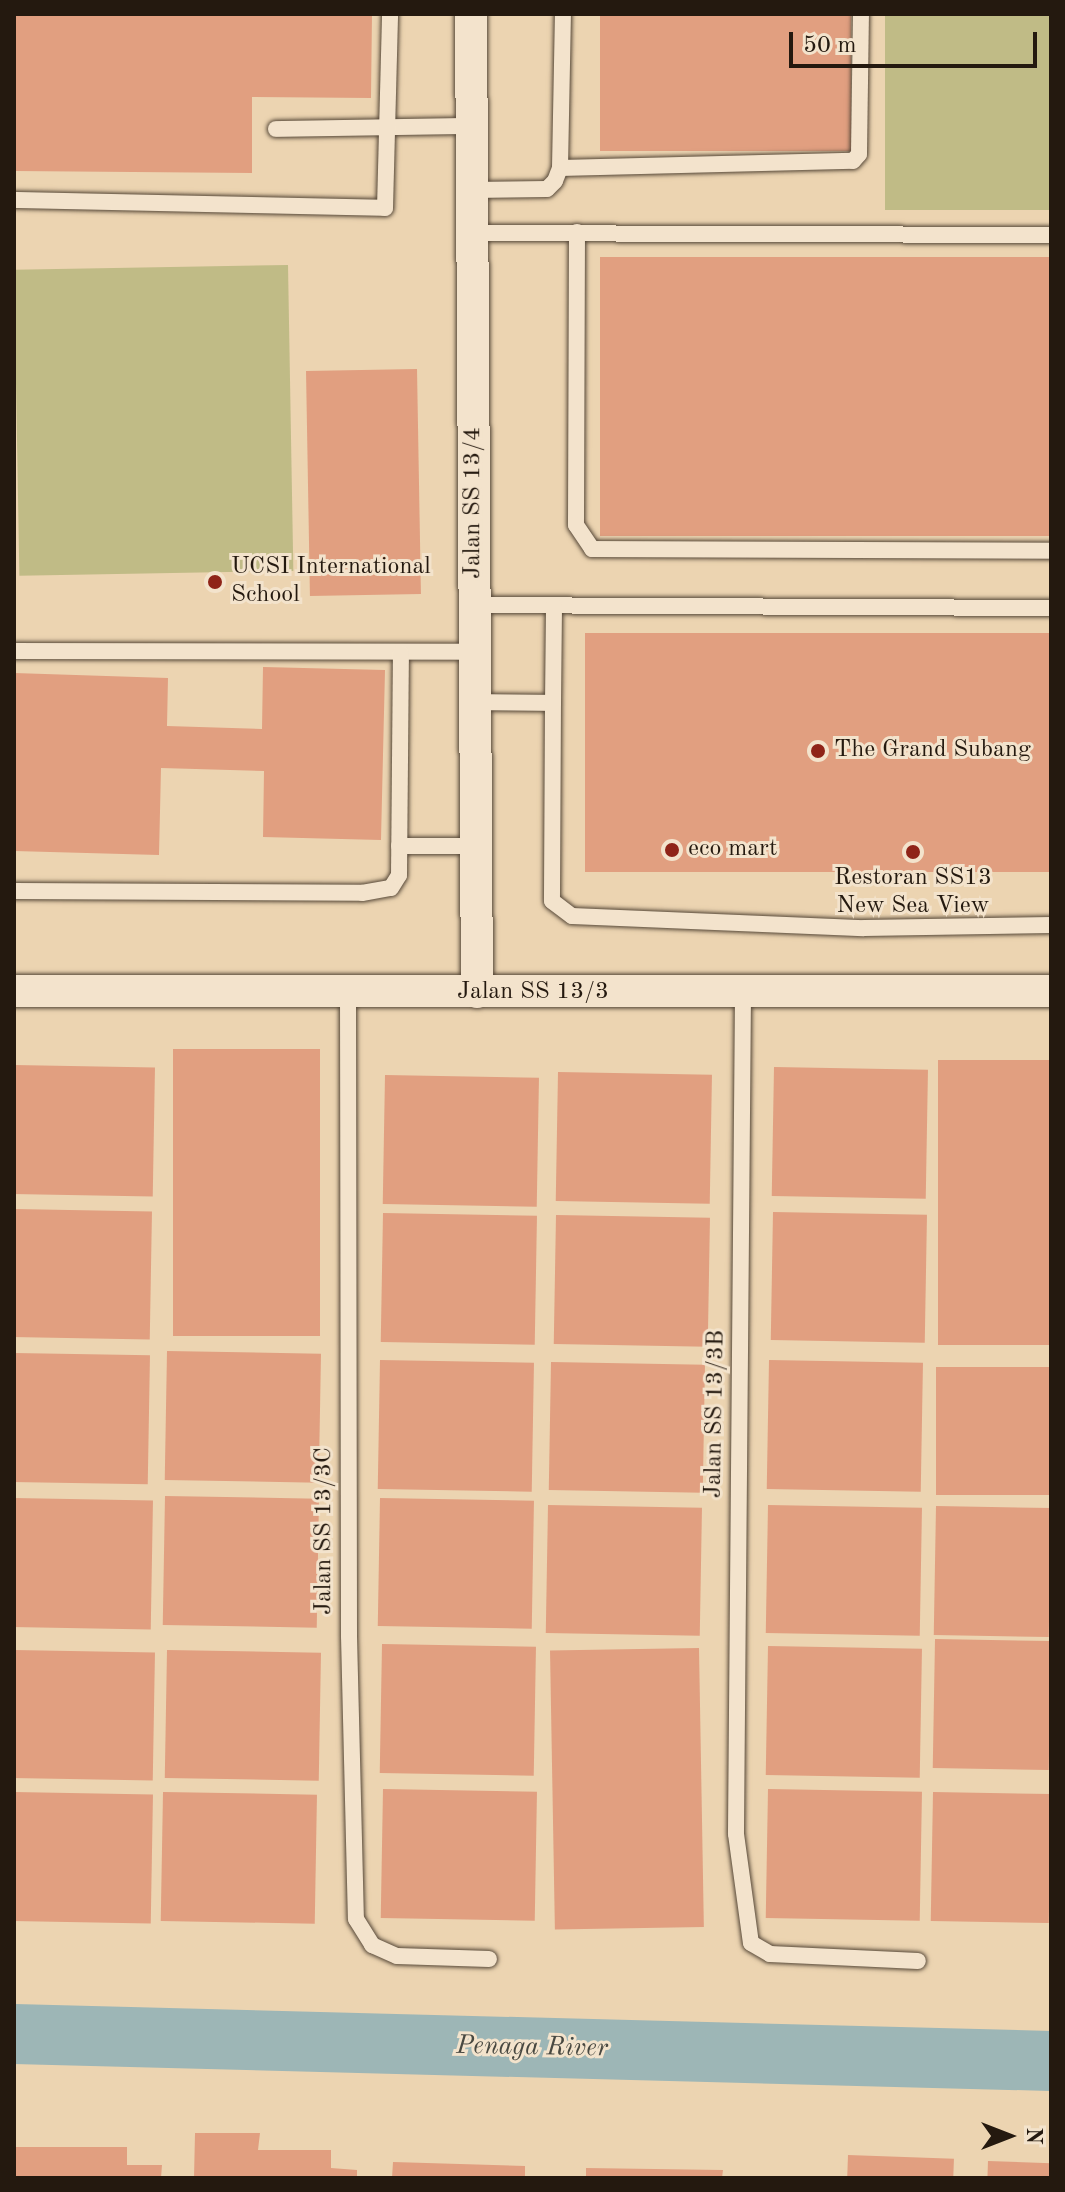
<!DOCTYPE html>
<html>
<head>
<meta charset="utf-8">
<style>
	body { margin:0 }
	#map { position:relative; width:1065px; height:2192px; overflow:hidden; background:#ecd4b1; font-family:"Old Standard TT",serif }
	div>[style] { position:absolute }
	.green>* { inset:0; background:#c0bb86; transform-origin:0 0 }
	.river>* { height:60px; margin:-30px; padding:0 30px; transform-origin:30px; border-radius:30px; background:#9db6b6 }
	.building>* { inset:0; background:#e19f80; transform-origin:0 0 }
	.roads { filter:drop-shadow(0 0 2px #564838) drop-shadow(0 0 2px #564838) }
	.service>* { height:16px; margin:-8px; padding:0 8px; transform-origin:8px; border-radius:8px; background:#f3e3cc }
	.minor>* { height:32px; margin:-16px; padding:0 16px; transform-origin:16px; border-radius:16px; background:#f3e3cc }
	.dots>* { width:22px; height:22px; translate:-50% -50%; box-sizing:border-box; border:4px solid #f3e3cc; border-radius:50% }
	span { translate:-50% -50%; white-space:nowrap; text-align:center; line-height:1.15; -webkit-text-stroke:6px #f3e3cc; paint-order:stroke }
	.street-label { font-size:24px; color:#24190f }
	.poi-label { font-size:24px; color:#24190f }
	.left { translate:0 -50%; text-align:left }
	.water-label { font-size:26px; color:#484841; font-style:italic }
	.frame { position:absolute; inset:0; border:16px solid #24190f; pointer-events:none }
	.north { position:absolute; left:969px; top:2096px; width:80px; height:80px; -webkit-text-stroke:6px #f3e3cc; paint-order:stroke; rotate:90deg; font-size:22px; font-weight:700; line-height:32px; text-align:center; color:#24190f }
	.north::after { content:''; display:block; margin:auto; width:28px; height:36px; background:#24190f; clip-path:polygon(50% 0,100% 100%,50% 72%,0 100%) }
	.scale { position:absolute; left:789px; top:32px; width:248px; height:36px; box-sizing:border-box; border:4px solid #24190f; border-top:0; padding-left:10px; font-size:24px; line-height:28px; white-space:nowrap; color:#24190f; -webkit-text-stroke:6px #f3e3cc; paint-order:stroke }
</style>
</head>
<body>
<div id="map">
	<div class="green">
		<i style="left:885px;top:14px;width:166px;height:196px"></i>
		<i style="left:288px;top:265px;width:306px;height:274px;rotate:89deg"></i>
	</div>
	<div class="river">
		<i style="left:14px;top:2034px;width:1037px;rotate:1.49deg"></i>
	</div>
	<div class="building">
		<i style="clip-path:polygon(14px 14px,372px 14px,371px 98px,252px 97px,252px 173px,14px 171px)"></i>
		<i style="left:600px;top:14px;width:251px;height:137px"></i>
		<i style="left:1051px;top:257px;width:279px;height:451px;rotate:90deg"></i>
		<i style="left:417px;top:369px;width:225px;height:111px;rotate:89deg"></i>
		<i style="left:585px;top:633px;width:466px;height:239px"></i>
		<i style="clip-path:polygon(263px 667px,385px 670px,381px 840px,263px 837px,264px 771px,161px 768px,159px 855px,14px 851px,14px 673px,168px 678px,167px 726px,262px 729px)"></i>
		<i style="left:173px;top:1049px;width:147px;height:287px"></i>
		<i style="left:938px;top:1060px;width:113px;height:285px"></i>
		<i style="left:14px;top:1065px;width:141px;height:129px;rotate:1deg"></i>
		<i style="left:774px;top:1067px;width:154px;height:129px;rotate:1deg"></i>
		<i style="left:558px;top:1072px;width:154px;height:129px;rotate:1deg"></i>
		<i style="left:385px;top:1075px;width:154px;height:129px;rotate:1deg"></i>
		<i style="left:14px;top:1209px;width:138px;height:128px;rotate:1deg"></i>
		<i style="left:773px;top:1212px;width:154px;height:128px;rotate:1deg"></i>
		<i style="left:383px;top:1213px;width:154px;height:129px;rotate:1deg"></i>
		<i style="left:556px;top:1215px;width:154px;height:129px;rotate:1deg"></i>
		<i style="left:167px;top:1351px;width:154px;height:129px;rotate:1deg"></i>
		<i style="left:14px;top:1353px;width:136px;height:129px;rotate:1deg"></i>
		<i style="left:380px;top:1360px;width:154px;height:129px;rotate:1deg"></i>
		<i style="left:769px;top:1360px;width:154px;height:129px;rotate:1deg"></i>
		<i style="left:551px;top:1362px;width:154px;height:128px;rotate:1deg"></i>
		<i style="left:936px;top:1367px;width:115px;height:128px"></i>
		<i style="left:165px;top:1496px;width:154px;height:129px;rotate:1deg"></i>
		<i style="left:14px;top:1498px;width:139px;height:129px;rotate:1deg"></i>
		<i style="left:380px;top:1498px;width:154px;height:128px;rotate:1deg"></i>
		<i style="left:548px;top:1505px;width:154px;height:128px;rotate:1deg"></i>
		<i style="left:768px;top:1505px;width:154px;height:128px;rotate:1deg"></i>
		<i style="left:936px;top:1506px;width:115px;height:129px;rotate:1deg"></i>
		<i style="left:935px;top:1639px;width:116px;height:129px;rotate:1deg"></i>
		<i style="left:382px;top:1644px;width:154px;height:129px;rotate:1deg"></i>
		<i style="left:768px;top:1646px;width:154px;height:129px;rotate:1deg"></i>
		<i style="left:699px;top:1648px;width:279px;height:149px;rotate:89deg"></i>
		<i style="left:14px;top:1650px;width:141px;height:128px;rotate:1deg"></i>
		<i style="left:167px;top:1650px;width:154px;height:128px;rotate:1deg"></i>
		<i style="left:383px;top:1789px;width:154px;height:129px;rotate:1deg"></i>
		<i style="left:768px;top:1789px;width:154px;height:129px;rotate:1deg"></i>
		<i style="left:14px;top:1792px;width:139px;height:129px;rotate:1deg"></i>
		<i style="left:163px;top:1792px;width:154px;height:129px;rotate:1deg"></i>
		<i style="left:933px;top:1792px;width:118px;height:129px;rotate:1deg"></i>
		<i style="clip-path:polygon(195px 2133px,260px 2133px,258px 2150px,331px 2150px,331px 2168px,357px 2170px,357px 2178px,194px 2178px)"></i>
		<i style="clip-path:polygon(14px 2147px,127px 2147px,127px 2165px,162px 2165px,161px 2178px,14px 2178px)"></i>
		<i style="left:848px;top:2155px;width:106px;height:23px;rotate:2deg"></i>
		<i style="left:988px;top:2161px;width:63px;height:17px;rotate:2deg"></i>
		<i style="clip-path:polygon(393px 2162px,525px 2166px,525px 2178px,392px 2178px)"></i>
		<i style="clip-path:polygon(586px 2168px,723px 2170px,722px 2178px,586px 2178px)"></i>
	</div>
	<div class="roads">
		<div class="service">
			<i style="left:276px;top:129px;width:195px;rotate:-0.9deg"></i>
			<i style="left:560px;top:168px;width:293px;rotate:-1.4deg"></i>
			<i style="left:853px;top:161px;width:9px;rotate:-49deg"></i>
			<i style="left:859px;top:154px;width:140px;rotate:-89.2deg"></i>
			<i style="left:472px;top:190px;width:75px;rotate:-0.8deg"></i>
			<i style="left:547px;top:189px;width:11px;rotate:-45deg"></i>
			<i style="left:555px;top:181px;width:14px;rotate:-69deg"></i>
			<i style="left:560px;top:168px;width:154px;rotate:-88.9deg"></i>
			<i style="left:14px;top:200px;width:371px;rotate:1.2deg"></i>
			<i style="left:385px;top:208px;width:194px;rotate:-88.5deg"></i>
			<i style="left:577px;top:232px;width:293px;rotate:90.2deg"></i>
			<i style="left:576px;top:525px;width:29px;rotate:56deg"></i>
			<i style="left:592px;top:549px;width:459px;rotate:0.2deg"></i>
			<i style="left:472px;top:233px;width:579px;rotate:0.2deg"></i>
			<i style="left:475px;top:605px;width:576px;rotate:0.3deg"></i>
			<i style="left:14px;top:651px;width:461px;rotate:0.1deg"></i>
			<i style="left:475px;top:702px;width:78px;rotate:0.7deg"></i>
			<i style="left:553px;top:703px;width:198px;rotate:90.3deg"></i>
			<i style="left:552px;top:901px;width:25px;rotate:37deg"></i>
			<i style="left:572px;top:916px;width:292px;rotate:2.4deg"></i>
			<i style="left:864px;top:928px;width:187px;rotate:-0.9deg"></i>
			<i style="left:553px;top:703px;width:97px;rotate:-89.4deg"></i>
			<i style="left:399px;top:846px;width:77px"></i>
			<i style="left:14px;top:891px;width:348px;rotate:0.3deg"></i>
			<i style="left:362px;top:893px;width:29px;rotate:-10deg"></i>
			<i style="left:391px;top:888px;width:15px;rotate:-58deg"></i>
			<i style="left:399px;top:875px;width:222px;rotate:-89.5deg"></i>
			<i style="left:348px;top:993px;width:643px;rotate:89.91deg"></i>
			<i style="left:349px;top:1636px;width:283px;rotate:88.6deg"></i>
			<i style="left:356px;top:1919px;width:31px;rotate:58deg"></i>
			<i style="left:372px;top:1945px;width:27px;rotate:24deg"></i>
			<i style="left:397px;top:1956px;width:92px;rotate:1.9deg"></i>
			<i style="left:743px;top:994px;width:840px;rotate:90.48deg"></i>
			<i style="left:736px;top:1834px;width:110px;rotate:82.2deg"></i>
			<i style="left:751px;top:1943px;width:22px;rotate:30deg"></i>
			<i style="left:770px;top:1954px;width:148px;rotate:2.7deg"></i>
		</div>
		<div class="minor">
			<i style="left:471px;top:14px;width:978px;rotate:89.65deg"></i>
			<i style="left:14px;top:991px;width:1037px"></i>
		</div>
	</div>
	<div class="dots">
		<i style="left:215px;top:582px;background:#8f2418"></i>
		<i style="left:818px;top:751px;background:#8f2418"></i>
		<i style="left:672px;top:850px;background:#8f2418"></i>
		<i style="left:913px;top:852px;background:#8f2418"></i>
	</div>
	<div class="street-label">
		<span style="left:474px;top:503px;rotate:-90deg">Jalan SS 13/4</span>
		<span style="left:533px;top:993px">Jalan SS 13/3</span>
		<span style="left:716px;top:1414px;rotate:-89deg">Jalan SS 13/3B</span>
		<span style="left:325px;top:1531px;rotate:-90deg">Jalan SS 13/3C</span>
	</div>
	<div class="poi-label">
		<span class="left" style="left:231px;top:582px">UCSI International<br>School</span>
		<span class="left" style="left:834px;top:751px">The Grand Subang</span>
		<span class="left" style="left:688px;top:850px">eco mart</span>
		<span style="left:913px;top:893px">Restoran SS13<br>New Sea View</span>
	</div>
	<div class="water-label">
		<span style="left:532px;top:2048px;rotate:1deg">Penaga River</span>
	</div>
	<div class="frame"></div>
	<div class="north">N</div>
	<div class="scale">50 m</div>
</div>
</body>
</html>
